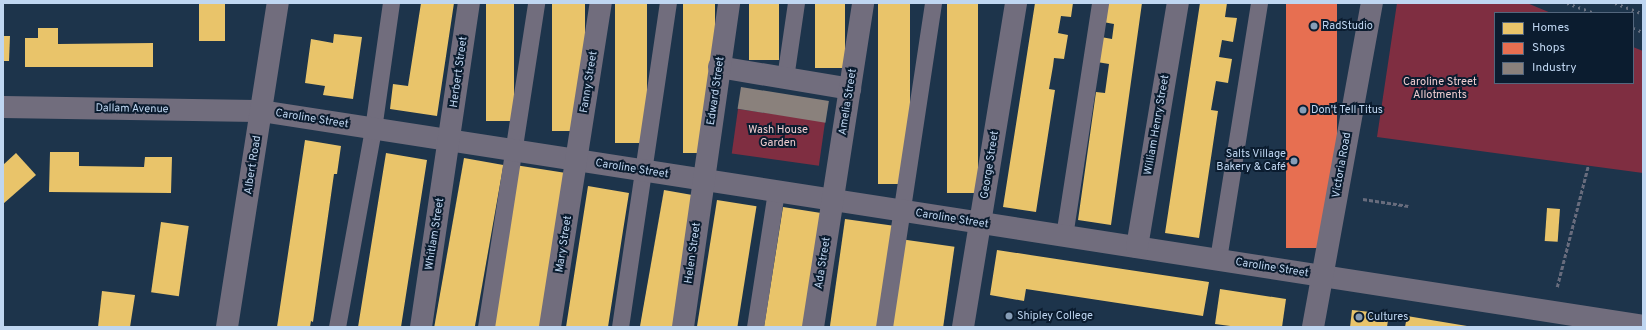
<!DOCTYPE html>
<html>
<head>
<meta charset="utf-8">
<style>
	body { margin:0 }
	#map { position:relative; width:1646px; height:330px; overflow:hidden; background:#1d344b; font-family:Overpass,sans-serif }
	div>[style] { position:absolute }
	.green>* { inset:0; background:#7f2e41; transform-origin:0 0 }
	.homes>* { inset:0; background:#e9c46a; transform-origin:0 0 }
	.shops>* { inset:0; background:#e76f51; transform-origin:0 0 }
	.industry>* { inset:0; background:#8a817c; transform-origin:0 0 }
	.path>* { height:2.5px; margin-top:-1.25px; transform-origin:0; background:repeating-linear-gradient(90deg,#686c7d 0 4px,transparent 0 6px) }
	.lane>* { height:17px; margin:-8.5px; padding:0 8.5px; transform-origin:8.5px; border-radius:8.5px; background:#716d7d }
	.street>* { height:22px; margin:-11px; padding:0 11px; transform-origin:11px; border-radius:11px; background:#716d7d }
	.rail>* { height:3px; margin-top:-1.5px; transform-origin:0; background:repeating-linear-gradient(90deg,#676f7f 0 2px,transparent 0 6px) }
	.dots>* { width:11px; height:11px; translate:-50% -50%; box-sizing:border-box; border:2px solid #0b1c2f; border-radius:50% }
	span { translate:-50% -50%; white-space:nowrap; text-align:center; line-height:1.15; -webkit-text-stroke:4px #0b1c2f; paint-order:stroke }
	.poi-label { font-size:11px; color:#bfd6f1 }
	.left { translate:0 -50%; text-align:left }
	.right { translate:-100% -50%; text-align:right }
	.street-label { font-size:11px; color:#bfd6f1 }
	.park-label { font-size:11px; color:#f0cdd0 }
	.frame { position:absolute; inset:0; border:4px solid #bfd6f1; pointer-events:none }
	.legend { position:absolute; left:1494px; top:12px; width:140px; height:72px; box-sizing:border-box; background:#0b1c2f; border:1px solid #53667d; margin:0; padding:5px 7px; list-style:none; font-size:12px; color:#bfd6f1 }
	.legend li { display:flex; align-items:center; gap:8px; height:20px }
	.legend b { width:20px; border:1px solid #53667d }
</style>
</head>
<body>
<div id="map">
	<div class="green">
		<i style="clip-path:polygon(1397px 3px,1527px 3px,1551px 13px,1495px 13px,1495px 83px,1633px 83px,1633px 47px,1643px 51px,1643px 173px,1377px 137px)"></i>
		<i style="left:738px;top:109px;width:88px;height:45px;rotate:8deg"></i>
	</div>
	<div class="homes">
		<i style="left:199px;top:3px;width:26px;height:38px"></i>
		<i style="clip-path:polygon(421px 3px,454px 3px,437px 116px,390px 109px,393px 84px,408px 86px)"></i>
		<i style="left:486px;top:3px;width:28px;height:118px"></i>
		<i style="left:552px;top:3px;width:33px;height:128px"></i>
		<i style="left:615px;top:3px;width:32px;height:140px"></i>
		<i style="left:683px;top:3px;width:32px;height:150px"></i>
		<i style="left:749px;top:3px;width:30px;height:57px"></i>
		<i style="left:815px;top:3px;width:30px;height:65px"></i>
		<i style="left:878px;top:3px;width:32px;height:181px"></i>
		<i style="left:947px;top:3px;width:31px;height:190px"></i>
		<i style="clip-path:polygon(1035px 3px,1073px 3px,1071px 17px,1061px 16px,1058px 33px,1068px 35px,1064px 59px,1054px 58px,1053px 66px,1049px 89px,1055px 90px,1036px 212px,1003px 207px)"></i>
		<i style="clip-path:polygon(1106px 3px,1142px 3px,1111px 225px,1078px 220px,1096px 92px,1105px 93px,1109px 64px,1097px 62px,1101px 37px,1112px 39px,1114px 24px,1103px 22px)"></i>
		<i style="clip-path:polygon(1200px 3px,1227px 3px,1225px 17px,1237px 18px,1233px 42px,1222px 40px,1219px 57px,1232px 59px,1228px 83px,1216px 81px,1211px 110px,1218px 111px,1199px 238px,1165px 233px)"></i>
		<i style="clip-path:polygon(38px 28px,58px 28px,58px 44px,153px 43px,153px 67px,25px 67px,25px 38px,38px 38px)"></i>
		<i style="clip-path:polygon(334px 34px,362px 37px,353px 99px,323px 95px,325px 86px,305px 83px,311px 39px,333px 43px)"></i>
		<i style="clip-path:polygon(3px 36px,10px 36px,9px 61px,3px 61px)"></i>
		<i style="clip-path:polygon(305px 140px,341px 146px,337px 174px,334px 174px,313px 322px,311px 321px,310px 327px,277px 327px)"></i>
		<i style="clip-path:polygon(50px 152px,79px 152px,79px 166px,144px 167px,145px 157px,172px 157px,171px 193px,49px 192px)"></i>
		<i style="clip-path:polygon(16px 153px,36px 175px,3px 204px,3px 165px)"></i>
		<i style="clip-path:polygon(386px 153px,427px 160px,408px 282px,401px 327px,358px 327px)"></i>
		<i style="left:464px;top:158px;width:40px;height:171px;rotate:10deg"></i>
		<i style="left:515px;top:165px;width:50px;height:164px;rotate:9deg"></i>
		<i style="clip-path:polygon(588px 186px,629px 193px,622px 237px,608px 327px,566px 327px)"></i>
		<i style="left:664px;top:190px;width:36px;height:139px;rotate:10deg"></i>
		<i style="left:717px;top:200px;width:40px;height:128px;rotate:9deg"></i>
		<i style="left:783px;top:207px;width:45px;height:121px;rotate:9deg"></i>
		<i style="left:1547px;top:208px;width:13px;height:33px;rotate:4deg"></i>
		<i style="left:845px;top:219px;width:49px;height:109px;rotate:8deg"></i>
		<i style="left:161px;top:222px;width:28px;height:71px;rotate:8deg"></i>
		<i style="left:900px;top:239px;width:55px;height:89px;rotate:8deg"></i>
		<i style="clip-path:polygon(997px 250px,1209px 282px,1203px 316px,1026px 289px,1024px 301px,990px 295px)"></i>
		<i style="clip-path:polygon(1220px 289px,1286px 299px,1282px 327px,1238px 327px,1215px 324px)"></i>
		<i style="clip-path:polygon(102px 291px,135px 295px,130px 327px,98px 327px)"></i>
		<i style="clip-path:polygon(1352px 310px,1389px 314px,1387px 327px,1350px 327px)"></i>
		<i style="clip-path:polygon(1407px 316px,1467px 326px,1467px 327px,1405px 327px)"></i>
	</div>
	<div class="shops">
		<i style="left:1286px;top:3px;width:51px;height:245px"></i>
	</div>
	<div class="industry">
		<i style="left:741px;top:87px;width:89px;height:22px;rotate:9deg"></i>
	</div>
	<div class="path">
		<i style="left:1363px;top:199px;width:46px;rotate:8.8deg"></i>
		<i style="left:1557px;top:287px;width:125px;rotate:-75.6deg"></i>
	</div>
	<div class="lane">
		<i style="left:785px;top:78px;width:76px;rotate:-81.7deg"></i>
		<i style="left:1064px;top:236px;width:236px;rotate:-81.2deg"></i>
		<i style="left:1218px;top:259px;width:259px;rotate:-80.9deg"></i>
		<i style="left:337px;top:327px;width:201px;rotate:-79.7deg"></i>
		<i style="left:373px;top:129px;width:127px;rotate:-81.9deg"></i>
		<i style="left:486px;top:327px;width:328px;rotate:-81.2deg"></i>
		<i style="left:620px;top:327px;width:328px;rotate:-81.6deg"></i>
		<i style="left:755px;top:327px;width:138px;rotate:-81.2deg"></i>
		<i style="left:884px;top:327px;width:328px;rotate:-81.4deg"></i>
	</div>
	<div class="street">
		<i style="left:719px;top:67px;width:133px;rotate:9.5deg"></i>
		<i style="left:3px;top:107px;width:258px;rotate:0.9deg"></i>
		<i style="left:261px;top:111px;width:1399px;rotate:8.84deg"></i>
		<i style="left:1137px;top:247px;width:247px;rotate:-80.5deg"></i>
		<i style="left:227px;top:327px;width:328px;rotate:-81.1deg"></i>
		<i style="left:421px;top:327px;width:328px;rotate:-81.6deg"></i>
		<i style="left:550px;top:327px;width:328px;rotate:-81.1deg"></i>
		<i style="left:683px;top:327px;width:327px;rotate:-81.9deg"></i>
		<i style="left:813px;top:327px;width:328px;rotate:-81.2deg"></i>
		<i style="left:963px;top:327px;width:328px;rotate:-80.7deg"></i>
		<i style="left:1313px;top:327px;width:329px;rotate:-79.7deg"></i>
	</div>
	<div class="rail">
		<i style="left:1567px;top:3px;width:29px;rotate:20deg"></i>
		<i style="left:1615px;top:3px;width:30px;rotate:21deg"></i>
		<i style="left:1633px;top:28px;width:11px;rotate:22deg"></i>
	</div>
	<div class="dots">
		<i style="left:1314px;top:26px;background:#869db7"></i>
		<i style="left:1303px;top:110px;background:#869db7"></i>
		<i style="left:1294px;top:161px;background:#869db7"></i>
		<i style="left:1009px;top:316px;background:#869db7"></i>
		<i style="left:1359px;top:317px;background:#869db7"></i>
	</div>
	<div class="poi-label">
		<span class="left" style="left:1322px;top:26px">RadStudio</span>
		<span class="left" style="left:1311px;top:110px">Don't Tell Titus</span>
		<span class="right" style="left:1286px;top:161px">Salts Village<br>Bakery &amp; Café</span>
		<span class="left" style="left:1017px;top:316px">Shipley College</span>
		<span class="left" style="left:1367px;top:317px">Cultures</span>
	</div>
	<div class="street-label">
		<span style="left:459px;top:72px;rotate:-82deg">Herbert Street</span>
		<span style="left:589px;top:82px;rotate:-81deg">Fanny Street</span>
		<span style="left:716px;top:91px;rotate:-82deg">Edward Street</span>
		<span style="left:848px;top:102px;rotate:-81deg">Amelia Street</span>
		<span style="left:132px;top:109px;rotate:1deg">Dallam Avenue</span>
		<span style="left:312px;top:119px;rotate:9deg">Caroline Street</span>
		<span style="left:1157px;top:125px;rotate:-80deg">William Henry Street</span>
		<span style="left:253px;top:165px;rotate:-81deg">Albert Road</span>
		<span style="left:990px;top:165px;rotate:-81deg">George Street</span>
		<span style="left:1342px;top:165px;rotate:-80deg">Victoria Road</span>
		<span style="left:632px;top:169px;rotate:9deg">Caroline Street</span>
		<span style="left:952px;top:219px;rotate:9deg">Caroline Street</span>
		<span style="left:435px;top:234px;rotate:-81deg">Whitlam Street</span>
		<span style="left:564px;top:244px;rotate:-81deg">Mary Street</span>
		<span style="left:693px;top:253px;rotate:-82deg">Helen Street</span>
		<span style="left:823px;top:263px;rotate:-81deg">Ada Street</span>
		<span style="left:1272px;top:268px;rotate:9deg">Caroline Street</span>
	</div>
	<div class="park-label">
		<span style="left:1440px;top:89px">Caroline Street<br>Allotments</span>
		<span style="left:778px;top:137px">Wash House<br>Garden</span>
	</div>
	<div class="frame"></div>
	<ul class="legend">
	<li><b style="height:11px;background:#e9c46a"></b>Homes</li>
	<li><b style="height:11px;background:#e76f51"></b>Shops</li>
	<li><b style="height:11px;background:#8a817c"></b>Industry</li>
	</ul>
</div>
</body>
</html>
